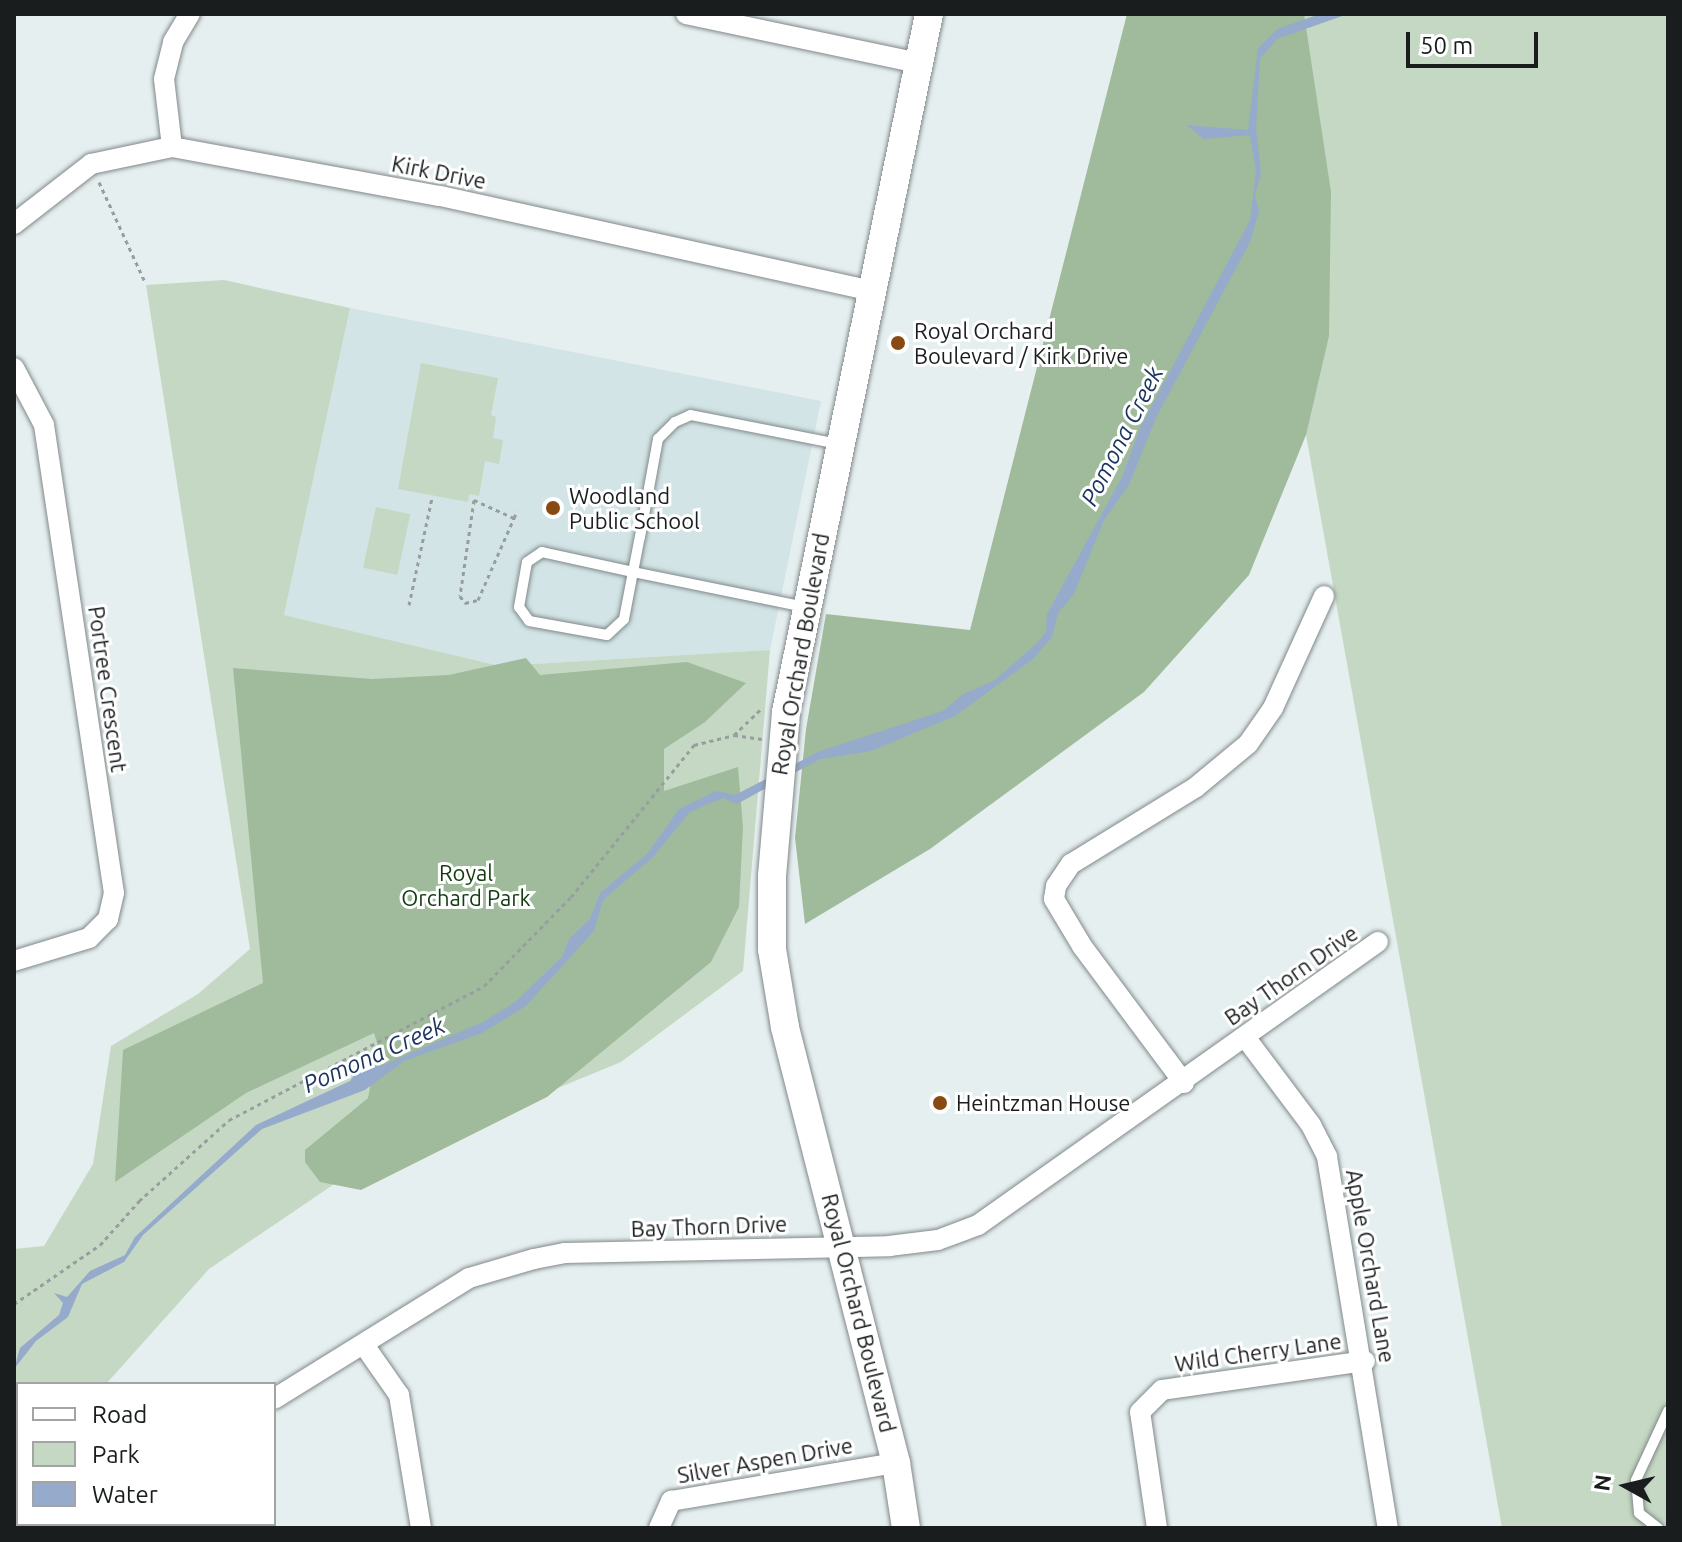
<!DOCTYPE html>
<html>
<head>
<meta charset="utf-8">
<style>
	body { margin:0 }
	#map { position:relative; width:1682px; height:1542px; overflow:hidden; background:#e6eff0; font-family:Ubuntu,sans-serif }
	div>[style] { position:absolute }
	.built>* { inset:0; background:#d2e4e6 }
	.green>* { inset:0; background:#c5d8c3; transform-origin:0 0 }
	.forest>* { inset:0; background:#9fbb9c }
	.water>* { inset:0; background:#96aacc }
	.path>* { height:3px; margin-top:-1.5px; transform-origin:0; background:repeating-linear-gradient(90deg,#989e9f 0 4px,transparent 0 8px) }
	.roads { filter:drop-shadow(0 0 2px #81898a) drop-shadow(0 0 2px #81898a) }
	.lane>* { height:10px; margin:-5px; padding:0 5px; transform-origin:5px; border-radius:5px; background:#fff }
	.street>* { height:20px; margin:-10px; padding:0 10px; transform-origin:10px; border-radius:10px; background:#fff }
	.secondary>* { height:28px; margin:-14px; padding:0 14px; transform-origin:14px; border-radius:14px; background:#fff }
	.dots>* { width:22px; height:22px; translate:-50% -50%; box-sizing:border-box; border:4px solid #fff; border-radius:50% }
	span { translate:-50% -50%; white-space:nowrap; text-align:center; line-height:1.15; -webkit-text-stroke:6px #fff; paint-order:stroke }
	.street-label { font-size:22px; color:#1a1d1e }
	.poi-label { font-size:22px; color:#1a1d1e }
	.left { translate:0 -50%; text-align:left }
	.park-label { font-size:22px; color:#123b10 }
	.water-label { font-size:24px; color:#1a345f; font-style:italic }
	.frame { position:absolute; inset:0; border:16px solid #1a1d1e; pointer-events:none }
	.legend { position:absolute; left:16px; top:1382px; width:260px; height:144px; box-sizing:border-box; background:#fff; border:2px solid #a3a5a5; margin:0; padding:10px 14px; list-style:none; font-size:24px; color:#1a1d1e }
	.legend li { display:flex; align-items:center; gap:16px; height:40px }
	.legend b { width:40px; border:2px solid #a3a5a5 }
	.north { position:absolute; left:1586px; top:1446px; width:80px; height:80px; -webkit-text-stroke:6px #fff; paint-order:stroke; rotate:278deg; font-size:22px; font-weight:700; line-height:32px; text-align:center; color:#1a1d1e }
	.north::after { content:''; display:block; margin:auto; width:28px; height:36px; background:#1a1d1e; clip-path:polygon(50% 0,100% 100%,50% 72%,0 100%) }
	.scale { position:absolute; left:1406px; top:32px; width:132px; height:36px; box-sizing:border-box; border:4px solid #1a1d1e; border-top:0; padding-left:10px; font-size:24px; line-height:28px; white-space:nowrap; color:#1a1d1e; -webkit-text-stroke:6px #fff; paint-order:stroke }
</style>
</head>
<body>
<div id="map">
	<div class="built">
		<i style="clip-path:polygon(350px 308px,821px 401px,770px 650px,500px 666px,284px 615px)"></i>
	</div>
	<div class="green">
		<i style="clip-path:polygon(1256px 14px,1668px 14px,1668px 1528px,1502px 1528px,1306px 435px)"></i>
		<i style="clip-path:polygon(224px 280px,350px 308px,284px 615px,500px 666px,770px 650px,743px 971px,621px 1062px,349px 1174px,209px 1269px,106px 1384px,18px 1384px,14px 1478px,14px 1249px,44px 1246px,93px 1164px,111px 1046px,198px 994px,250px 949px,146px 285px)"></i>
		<i style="clip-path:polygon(421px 363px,498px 378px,491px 415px,496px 417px,493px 438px,503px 440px,499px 464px,485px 461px,479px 496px,469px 494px,468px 502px,398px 489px)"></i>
		<i style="left:376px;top:507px;width:35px;height:62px;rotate:12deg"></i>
	</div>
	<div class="forest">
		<i style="clip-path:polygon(1127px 14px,1304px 14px,1331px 192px,1329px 336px,1306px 435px,1249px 575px,1144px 692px,930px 849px,805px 924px,795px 838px,806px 729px,826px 614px,970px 630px)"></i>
		<i style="clip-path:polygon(526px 658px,540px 675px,687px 662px,746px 683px,705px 722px,664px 749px,664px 791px,738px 767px,743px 827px,739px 907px,711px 962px,547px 1097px,361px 1190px,320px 1182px,305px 1162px,305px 1150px,368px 1098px,378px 1046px,374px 1033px,246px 1093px,115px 1182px,123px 1050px,263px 983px,233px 668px,372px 679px,449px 675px)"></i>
	</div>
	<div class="water">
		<i style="clip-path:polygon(1320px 14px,1348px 14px,1277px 39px,1260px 59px,1256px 128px,1261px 173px,1255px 196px,1259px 211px,1250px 242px,1156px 418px,1129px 485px,1104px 520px,1074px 594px,1058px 613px,1052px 637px,1033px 659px,955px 716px,871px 751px,820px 759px,737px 804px,723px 798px,690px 812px,653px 857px,603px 900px,594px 931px,526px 1006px,482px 1033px,404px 1061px,365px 1090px,262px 1129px,143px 1235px,124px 1262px,82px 1284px,68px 1317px,36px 1341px,14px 1369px,20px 1348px,59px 1315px,63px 1303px,54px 1293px,67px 1297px,90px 1271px,125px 1255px,135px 1237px,256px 1125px,350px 1081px,360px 1067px,381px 1066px,483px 1022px,515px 1002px,562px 957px,569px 939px,590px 919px,600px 893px,647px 854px,679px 809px,716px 791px,735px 795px,820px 751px,943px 711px,963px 694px,995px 680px,1037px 643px,1046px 632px,1047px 614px,1122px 477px,1140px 428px,1250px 220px,1256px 171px,1250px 135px,1204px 139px,1186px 125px,1248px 130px,1258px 48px,1277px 29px)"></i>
	</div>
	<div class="path">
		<i style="left:99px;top:182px;width:108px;rotate:65.3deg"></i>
		<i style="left:514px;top:518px;width:44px;rotate:-155.8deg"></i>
		<i style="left:474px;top:500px;width:97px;rotate:98.3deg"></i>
		<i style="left:460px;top:596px;width:9px;rotate:54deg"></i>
		<i style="left:465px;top:603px;width:13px;rotate:-13deg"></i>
		<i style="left:478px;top:600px;width:90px;rotate:-66.3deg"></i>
		<i style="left:514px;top:518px;width:8px;rotate:-67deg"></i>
		<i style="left:409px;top:605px;width:109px;rotate:-77.9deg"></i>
		<i style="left:734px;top:735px;width:28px;rotate:8deg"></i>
		<i style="left:14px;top:1304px;width:104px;rotate:-34.5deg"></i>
		<i style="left:100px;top:1245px;width:59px;rotate:-48.4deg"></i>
		<i style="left:139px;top:1201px;width:121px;rotate:-42deg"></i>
		<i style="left:229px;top:1120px;width:288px;rotate:-27.7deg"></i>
		<i style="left:484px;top:986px;width:124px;rotate:-45.7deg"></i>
		<i style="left:571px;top:897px;width:196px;rotate:-51deg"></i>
		<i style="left:694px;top:745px;width:41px;rotate:-14deg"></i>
		<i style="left:734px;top:735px;width:40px;rotate:-44deg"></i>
	</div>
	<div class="roads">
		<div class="lane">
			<i style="left:805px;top:607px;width:176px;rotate:-168.5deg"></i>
			<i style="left:633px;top:572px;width:93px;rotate:-167.6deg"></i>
			<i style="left:542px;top:552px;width:18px;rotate:146deg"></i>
			<i style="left:527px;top:562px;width:46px;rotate:100.1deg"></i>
			<i style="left:519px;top:607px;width:17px;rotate:54deg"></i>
			<i style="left:529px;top:621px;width:79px;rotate:10.2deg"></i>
			<i style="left:607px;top:635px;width:23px;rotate:-43deg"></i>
			<i style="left:624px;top:619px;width:48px;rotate:-79.2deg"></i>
			<i style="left:633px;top:572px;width:36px;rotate:-79deg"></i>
			<i style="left:640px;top:537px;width:100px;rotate:-79.6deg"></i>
			<i style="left:658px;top:439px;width:24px;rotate:-45deg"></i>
			<i style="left:675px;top:422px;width:17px;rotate:-24deg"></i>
			<i style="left:691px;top:415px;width:151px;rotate:11.1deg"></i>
			<i style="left:1658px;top:1528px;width:24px;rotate:-142deg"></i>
			<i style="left:1639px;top:1513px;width:33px;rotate:-95deg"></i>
			<i style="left:1636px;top:1480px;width:76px;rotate:-65.1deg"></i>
		</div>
		<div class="street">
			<i style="left:686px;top:14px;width:238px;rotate:11.9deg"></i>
			<i style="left:172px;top:147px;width:68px;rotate:-96.7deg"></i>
			<i style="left:164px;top:79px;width:38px;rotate:-76deg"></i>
			<i style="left:173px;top:42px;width:33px;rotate:-59deg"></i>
			<i style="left:14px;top:224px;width:98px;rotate:-37.9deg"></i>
			<i style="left:91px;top:164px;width:83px;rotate:-11.9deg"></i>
			<i style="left:172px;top:147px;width:272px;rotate:10.4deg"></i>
			<i style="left:440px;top:196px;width:442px;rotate:12.4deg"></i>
			<i style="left:14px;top:368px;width:64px;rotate:62.2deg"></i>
			<i style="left:44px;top:425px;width:473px;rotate:81.5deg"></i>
			<i style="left:114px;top:893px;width:27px;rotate:103deg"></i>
			<i style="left:108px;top:919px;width:27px;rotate:135deg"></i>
			<i style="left:89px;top:938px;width:78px;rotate:163deg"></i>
			<i style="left:1245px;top:1037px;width:110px;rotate:53.1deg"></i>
			<i style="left:1311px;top:1125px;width:36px;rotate:63deg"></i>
			<i style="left:1327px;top:1157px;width:376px;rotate:80.7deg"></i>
			<i style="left:1184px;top:1083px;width:171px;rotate:-126.7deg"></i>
			<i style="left:1082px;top:946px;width:55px;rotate:-120.8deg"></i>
			<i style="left:1054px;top:899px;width:13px;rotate:-81deg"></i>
			<i style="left:1056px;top:886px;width:27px;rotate:-56deg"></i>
			<i style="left:1071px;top:864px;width:147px;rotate:-31.6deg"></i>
			<i style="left:1196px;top:787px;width:67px;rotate:-39.6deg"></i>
			<i style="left:1248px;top:744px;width:44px;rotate:-55.2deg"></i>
			<i style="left:1273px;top:708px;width:123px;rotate:-65.5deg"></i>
			<i style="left:364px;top:1345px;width:61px;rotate:55deg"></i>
			<i style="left:399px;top:1395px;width:135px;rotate:80.6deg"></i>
			<i style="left:274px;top:1399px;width:229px;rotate:-31.8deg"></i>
			<i style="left:469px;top:1278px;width:68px;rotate:-16.3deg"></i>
			<i style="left:534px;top:1259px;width:32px;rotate:-11deg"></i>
			<i style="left:565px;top:1253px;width:324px;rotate:-1.2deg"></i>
			<i style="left:889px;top:1246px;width:49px;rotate:-7deg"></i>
			<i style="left:938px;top:1240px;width:43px;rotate:-20.6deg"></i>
			<i style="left:978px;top:1225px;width:490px;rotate:-35.3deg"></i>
			<i style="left:131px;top:1528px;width:5px;rotate:-53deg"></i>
			<i style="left:659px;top:1528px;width:30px;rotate:-66deg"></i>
			<i style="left:671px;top:1501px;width:228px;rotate:-9.6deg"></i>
			<i style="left:1157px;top:1528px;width:117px;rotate:-98.3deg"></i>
			<i style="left:1140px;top:1412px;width:31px;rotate:-45deg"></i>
			<i style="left:1162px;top:1390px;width:205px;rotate:-8.1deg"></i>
		</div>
		<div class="secondary">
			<i style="left:906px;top:1528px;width:66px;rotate:-98.7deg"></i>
			<i style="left:896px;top:1463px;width:450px;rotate:-104.3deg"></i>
			<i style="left:785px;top:1027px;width:79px;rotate:-99.5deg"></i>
			<i style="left:772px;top:949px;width:73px;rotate:-90deg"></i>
			<i style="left:772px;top:876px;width:165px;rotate:-85.1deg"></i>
			<i style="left:786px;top:712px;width:712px;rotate:-78.42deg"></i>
		</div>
	</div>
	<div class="dots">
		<i style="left:898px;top:343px;background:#894913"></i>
		<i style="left:553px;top:508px;background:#894913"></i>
		<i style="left:940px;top:1103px;background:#894913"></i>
	</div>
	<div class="street-label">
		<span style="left:439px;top:172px;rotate:11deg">Kirk Drive</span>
		<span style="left:800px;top:654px;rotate:-80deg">Royal Orchard Boulevard</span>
		<span style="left:108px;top:689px;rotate:82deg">Portree Crescent</span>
		<span style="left:1291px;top:975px;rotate:-35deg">Bay Thorn Drive</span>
		<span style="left:709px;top:1226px;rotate:-2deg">Bay Thorn Drive</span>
		<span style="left:1371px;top:1266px;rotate:80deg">Apple Orchard Lane</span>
		<span style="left:859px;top:1313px;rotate:76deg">Royal Orchard Boulevard</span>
		<span style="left:1258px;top:1352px;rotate:-8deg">Wild Cherry Lane</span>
		<span style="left:765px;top:1460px;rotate:-10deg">Silver Aspen Drive</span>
	</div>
	<div class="poi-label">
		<span class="left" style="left:914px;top:343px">Royal Orchard<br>Boulevard / Kirk Drive</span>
		<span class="left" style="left:569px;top:508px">Woodland<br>Public School</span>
		<span class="left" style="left:956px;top:1103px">Heintzman House</span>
	</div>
	<div class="park-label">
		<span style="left:466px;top:885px">Royal<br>Orchard Park</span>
	</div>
	<div class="water-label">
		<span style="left:1122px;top:436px;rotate:-63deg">Pomona Creek</span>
		<span style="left:374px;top:1055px;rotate:-24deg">Pomona Creek</span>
	</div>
	<div class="frame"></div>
	<ul class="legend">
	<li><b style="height:10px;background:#fff"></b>Road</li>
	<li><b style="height:22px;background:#c5d8c3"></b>Park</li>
	<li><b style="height:22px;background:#96aacc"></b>Water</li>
	</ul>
	<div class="north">N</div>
	<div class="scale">50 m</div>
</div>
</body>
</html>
